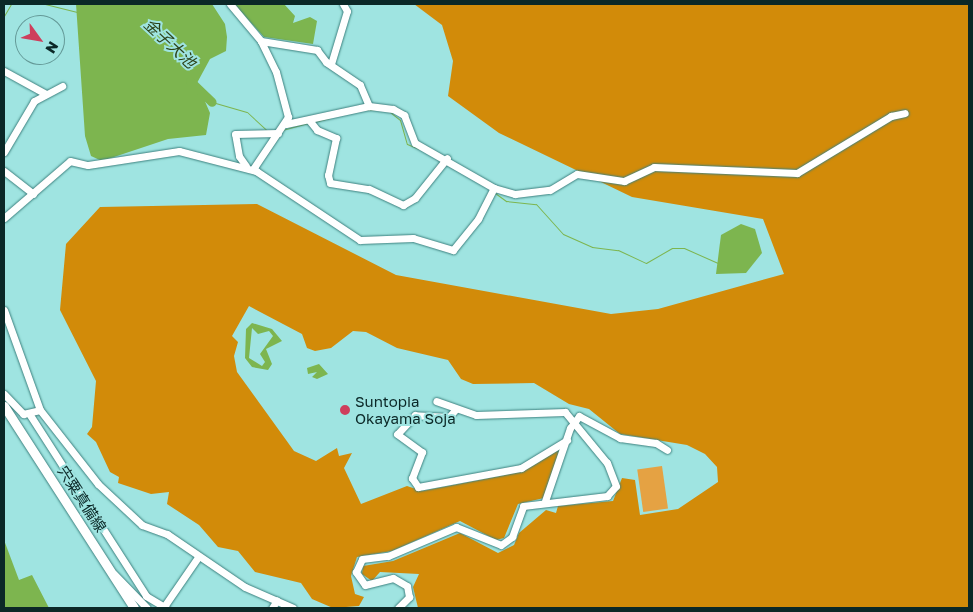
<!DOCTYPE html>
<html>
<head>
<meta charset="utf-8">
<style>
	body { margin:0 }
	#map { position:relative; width:973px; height:612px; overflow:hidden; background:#9fe4e1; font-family:"Golos Text","Noto Sans JP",sans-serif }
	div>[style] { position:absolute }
	.green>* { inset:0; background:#e5a243; transform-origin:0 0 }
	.forest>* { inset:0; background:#d28b09 }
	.water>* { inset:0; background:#7db54f }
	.stream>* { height:1px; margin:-0.5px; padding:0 0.5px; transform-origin:0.5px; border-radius:0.5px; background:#7db54f }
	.river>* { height:9px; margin:-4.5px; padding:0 4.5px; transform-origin:4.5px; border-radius:4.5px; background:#7db54f }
	.roads { filter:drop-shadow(0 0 1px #3d817f) drop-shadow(0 0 1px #3d817f) }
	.minor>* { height:7px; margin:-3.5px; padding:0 3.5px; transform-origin:3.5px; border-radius:3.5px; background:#fff }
	.major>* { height:9px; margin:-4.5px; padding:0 4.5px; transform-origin:4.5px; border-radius:4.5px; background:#fff }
	.dots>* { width:14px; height:14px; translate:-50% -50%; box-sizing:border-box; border:2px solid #9fe4e1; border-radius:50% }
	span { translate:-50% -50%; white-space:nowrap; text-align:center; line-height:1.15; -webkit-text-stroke:4px #9fe4e1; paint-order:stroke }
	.poi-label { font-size:15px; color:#0b2827 }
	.left { translate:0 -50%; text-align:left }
	.street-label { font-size:15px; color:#0b2827 }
	.water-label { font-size:16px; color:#2c4219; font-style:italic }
	.frame { position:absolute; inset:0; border:5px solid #0b2827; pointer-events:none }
	.north { position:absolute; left:15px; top:15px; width:50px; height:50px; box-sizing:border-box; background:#9fe4e1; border:1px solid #649997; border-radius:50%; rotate:122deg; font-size:14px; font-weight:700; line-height:20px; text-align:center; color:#0b2827 }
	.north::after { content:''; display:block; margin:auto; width:18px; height:22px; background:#ce3e5c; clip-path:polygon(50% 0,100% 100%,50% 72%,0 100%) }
</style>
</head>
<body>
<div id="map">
	<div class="green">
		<i style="left:662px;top:466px;width:43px;height:25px;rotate:82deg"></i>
	</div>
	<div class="forest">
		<i style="clip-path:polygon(414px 4px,969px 4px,969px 608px,418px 608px,413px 587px,419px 574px,380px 572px,372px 581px,362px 574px,363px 566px,393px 561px,460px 533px,498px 553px,514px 545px,519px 533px,546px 510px,556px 513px,558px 506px,613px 501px,622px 478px,635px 480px,640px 515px,678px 509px,718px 482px,717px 467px,705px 454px,687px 445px,620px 434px,589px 409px,569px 404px,534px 383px,473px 384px,461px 379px,448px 360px,397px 348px,366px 332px,353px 331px,331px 348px,315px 351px,307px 348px,302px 334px,249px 306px,232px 336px,238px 342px,234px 356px,237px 372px,294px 451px,316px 461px,337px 448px,339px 456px,352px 453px,344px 468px,361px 504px,407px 486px,422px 491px,505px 475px,534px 465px,561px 448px,544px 498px,518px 504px,504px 538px,496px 540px,460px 521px,392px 551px,357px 557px,351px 576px,355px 594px,364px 597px,359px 606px,333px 608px,312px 599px,301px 583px,255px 572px,238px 551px,218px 547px,199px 525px,167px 504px,169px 492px,151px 494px,118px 483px,119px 477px,110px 472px,96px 442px,87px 434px,92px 427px,96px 381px,60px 310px,66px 244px,100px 207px,257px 204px,396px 275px,611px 314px,658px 309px,784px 274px,763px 219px,632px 197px,499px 133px,448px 96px,453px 61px,442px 25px)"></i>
	</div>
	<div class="water">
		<i style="clip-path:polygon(76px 4px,212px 4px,225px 24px,227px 37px,226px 51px,210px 59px,197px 83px,210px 113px,206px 135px,168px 139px,102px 161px,91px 156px,85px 136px)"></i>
		<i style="clip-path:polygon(234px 4px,284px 4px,295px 16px,293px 23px,310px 17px,317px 21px,313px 44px,264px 37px)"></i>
		<i style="clip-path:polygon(741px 224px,755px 229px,762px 253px,746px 273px,716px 274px,721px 235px)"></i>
		<i style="clip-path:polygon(evenodd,252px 323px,272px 329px,282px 341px,266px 349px,272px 364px,268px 370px,252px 367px,245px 358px,246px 329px,252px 323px,252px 328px,258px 334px,269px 331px,273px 336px,260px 354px,265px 362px,262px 366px,249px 358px,252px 328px)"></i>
		<i style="clip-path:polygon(319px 364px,328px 374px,317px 379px,312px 377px,317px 372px,308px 374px,307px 368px)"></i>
		<i style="clip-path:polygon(4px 540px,19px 580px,32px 575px,49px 608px,4px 608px)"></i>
	</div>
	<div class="stream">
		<i style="left:45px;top:4px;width:33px;rotate:14deg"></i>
		<i style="left:4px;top:16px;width:14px;rotate:-60deg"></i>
		<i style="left:212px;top:102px;width:36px;rotate:16deg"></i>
		<i style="left:247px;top:112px;width:26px;rotate:43deg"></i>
		<i style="left:365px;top:110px;width:11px"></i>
		<i style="left:390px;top:112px;width:13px;rotate:39deg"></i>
		<i style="left:400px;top:120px;width:25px;rotate:74deg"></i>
		<i style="left:407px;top:144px;width:13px;rotate:23deg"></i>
		<i style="left:314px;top:122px;width:16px;rotate:-14deg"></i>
		<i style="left:282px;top:130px;width:27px;rotate:-15deg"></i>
		<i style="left:495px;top:193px;width:14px;rotate:36deg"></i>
		<i style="left:506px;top:201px;width:30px;rotate:6deg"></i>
		<i style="left:536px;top:204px;width:40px;rotate:48deg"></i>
		<i style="left:563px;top:234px;width:32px;rotate:24deg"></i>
		<i style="left:592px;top:247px;width:26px;rotate:7deg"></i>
		<i style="left:618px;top:250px;width:31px;rotate:25deg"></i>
		<i style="left:646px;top:263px;width:30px;rotate:-30deg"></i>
		<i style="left:672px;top:248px;width:12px"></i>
		<i style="left:684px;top:248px;width:37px;rotate:24deg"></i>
	</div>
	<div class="river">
		<i style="left:190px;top:81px;width:30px;rotate:44deg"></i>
	</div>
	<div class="roads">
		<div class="minor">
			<i style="left:230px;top:4px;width:48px;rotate:50deg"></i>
			<i style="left:261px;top:41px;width:57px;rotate:9.1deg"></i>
			<i style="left:317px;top:50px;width:15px;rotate:53deg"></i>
			<i style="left:326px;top:62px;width:41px;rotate:34.1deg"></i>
			<i style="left:360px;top:85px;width:23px;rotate:67deg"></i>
			<i style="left:331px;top:64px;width:55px;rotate:-73.2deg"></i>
			<i style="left:347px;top:11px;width:8px;rotate:-120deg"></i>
			<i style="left:4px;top:71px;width:46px;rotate:28.8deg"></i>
			<i style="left:309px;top:120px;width:13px;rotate:51deg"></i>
			<i style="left:317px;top:130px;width:21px;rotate:23deg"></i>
			<i style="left:336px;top:138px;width:38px;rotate:102deg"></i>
			<i style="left:328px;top:175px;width:8px;rotate:76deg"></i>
			<i style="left:330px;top:183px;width:39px;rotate:9deg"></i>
			<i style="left:369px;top:189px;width:38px;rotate:25deg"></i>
			<i style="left:403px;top:205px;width:14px;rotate:-30deg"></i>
			<i style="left:415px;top:198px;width:51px;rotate:-51.3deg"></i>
			<i style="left:286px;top:124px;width:85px;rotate:-12.2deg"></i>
			<i style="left:369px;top:106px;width:24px;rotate:7deg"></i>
			<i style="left:393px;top:109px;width:13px;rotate:29deg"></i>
			<i style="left:404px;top:115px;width:30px;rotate:69deg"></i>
			<i style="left:415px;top:143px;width:91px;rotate:29.7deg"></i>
			<i style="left:494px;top:188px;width:22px;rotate:16deg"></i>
			<i style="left:515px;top:194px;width:35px;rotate:-7deg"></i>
			<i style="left:550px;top:190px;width:31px;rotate:-31deg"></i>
			<i style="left:577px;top:174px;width:48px;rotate:8.5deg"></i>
			<i style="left:624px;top:181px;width:33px;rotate:-25deg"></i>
			<i style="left:654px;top:167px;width:143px;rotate:2.4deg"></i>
			<i style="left:797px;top:173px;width:110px;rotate:-31.2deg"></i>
			<i style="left:891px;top:116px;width:14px;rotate:-12deg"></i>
			<i style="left:4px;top:152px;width:59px;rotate:-59.5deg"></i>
			<i style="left:34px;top:101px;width:32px;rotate:-28deg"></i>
			<i style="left:246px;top:166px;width:12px;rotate:-125deg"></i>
			<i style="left:239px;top:156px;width:22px;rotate:-100deg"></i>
			<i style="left:235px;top:134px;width:43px;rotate:-1.3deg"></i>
			<i style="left:253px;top:169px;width:63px;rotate:-56.1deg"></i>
			<i style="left:288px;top:117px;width:47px;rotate:-104.9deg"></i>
			<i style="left:276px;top:72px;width:34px;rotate:-116deg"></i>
			<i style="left:4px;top:171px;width:37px;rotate:38deg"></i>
			<i style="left:4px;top:218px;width:87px;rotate:-40.8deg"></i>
			<i style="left:70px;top:161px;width:18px;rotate:13deg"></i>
			<i style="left:88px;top:165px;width:92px;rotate:-8.7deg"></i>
			<i style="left:179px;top:151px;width:80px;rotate:14.6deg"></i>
			<i style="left:256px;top:171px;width:125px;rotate:33.6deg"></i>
			<i style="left:360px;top:240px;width:53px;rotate:-2.2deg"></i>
			<i style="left:413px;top:238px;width:42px;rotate:16.7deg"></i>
			<i style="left:453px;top:250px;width:40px;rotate:-51deg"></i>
			<i style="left:478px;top:219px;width:35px;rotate:-63deg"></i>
			<i style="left:4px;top:310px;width:106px;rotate:70.2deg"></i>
			<i style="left:40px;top:410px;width:94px;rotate:51.9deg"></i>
			<i style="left:98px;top:484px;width:60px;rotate:43deg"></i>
			<i style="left:142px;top:525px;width:27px;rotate:20deg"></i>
			<i style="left:167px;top:534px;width:94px;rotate:34.2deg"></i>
			<i style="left:245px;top:587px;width:52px;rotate:23.6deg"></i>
			<i style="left:4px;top:394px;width:28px;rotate:46deg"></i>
			<i style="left:23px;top:414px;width:17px;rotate:-13deg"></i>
			<i style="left:455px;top:410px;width:9px;rotate:131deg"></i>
			<i style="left:449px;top:417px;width:34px;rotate:-177deg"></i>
			<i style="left:415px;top:415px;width:26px;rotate:133deg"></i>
			<i style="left:397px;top:434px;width:31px;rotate:36deg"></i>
			<i style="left:422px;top:452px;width:28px;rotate:111deg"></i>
			<i style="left:412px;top:478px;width:11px;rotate:56deg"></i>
			<i style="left:418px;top:487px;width:105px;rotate:-10.5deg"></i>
			<i style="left:521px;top:468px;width:54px;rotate:-31.3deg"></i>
			<i style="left:30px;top:415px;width:215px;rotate:57.3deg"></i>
			<i style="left:146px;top:596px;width:23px;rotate:31deg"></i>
			<i style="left:545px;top:501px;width:77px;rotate:-71.1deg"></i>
			<i style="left:570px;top:428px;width:15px;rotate:-53deg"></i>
			<i style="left:579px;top:416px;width:47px;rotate:28.2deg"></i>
			<i style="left:620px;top:438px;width:36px;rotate:8deg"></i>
			<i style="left:656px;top:443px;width:13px;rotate:32deg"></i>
			<i style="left:114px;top:574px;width:47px;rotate:45.9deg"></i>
			<i style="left:163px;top:608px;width:62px;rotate:-55.5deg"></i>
			<i style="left:272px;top:608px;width:9px;rotate:-58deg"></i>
			<i style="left:398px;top:608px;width:16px;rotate:-45deg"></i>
			<i style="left:409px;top:597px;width:11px;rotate:-100deg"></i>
			<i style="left:407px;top:586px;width:16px;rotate:-150deg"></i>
			<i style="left:393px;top:578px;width:29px;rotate:166deg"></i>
			<i style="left:365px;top:585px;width:16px;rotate:-125deg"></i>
			<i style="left:356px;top:572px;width:14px;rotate:-65deg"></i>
			<i style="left:362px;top:559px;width:26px;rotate:-7deg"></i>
			<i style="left:388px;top:556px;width:74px;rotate:-23.1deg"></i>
			<i style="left:456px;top:527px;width:48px;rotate:21.8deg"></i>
			<i style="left:501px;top:545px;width:14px;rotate:-36deg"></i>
			<i style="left:512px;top:537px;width:33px;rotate:-70deg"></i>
			<i style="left:523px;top:506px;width:85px;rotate:-6.8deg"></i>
			<i style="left:607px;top:496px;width:13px;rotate:-48deg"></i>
			<i style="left:616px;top:486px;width:25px;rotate:-111deg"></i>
			<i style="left:607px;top:463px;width:66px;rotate:-129.5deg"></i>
			<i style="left:565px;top:412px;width:89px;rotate:178.1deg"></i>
			<i style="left:476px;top:415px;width:42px;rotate:-160.7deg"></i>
		</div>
		<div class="major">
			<i style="left:4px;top:406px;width:240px;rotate:57.2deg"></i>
		</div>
	</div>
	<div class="dots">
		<i style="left:345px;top:410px;background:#ce3e5c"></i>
	</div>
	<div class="poi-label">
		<span class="left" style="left:355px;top:410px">Suntopia<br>Okayama Soja</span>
	</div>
	<div class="street-label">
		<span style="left:82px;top:499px;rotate:57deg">宍粟真備線</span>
	</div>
	<div class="water-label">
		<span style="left:170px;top:43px;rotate:43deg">金子大池</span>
	</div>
	<div class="frame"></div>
	<div class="north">N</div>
</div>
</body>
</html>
